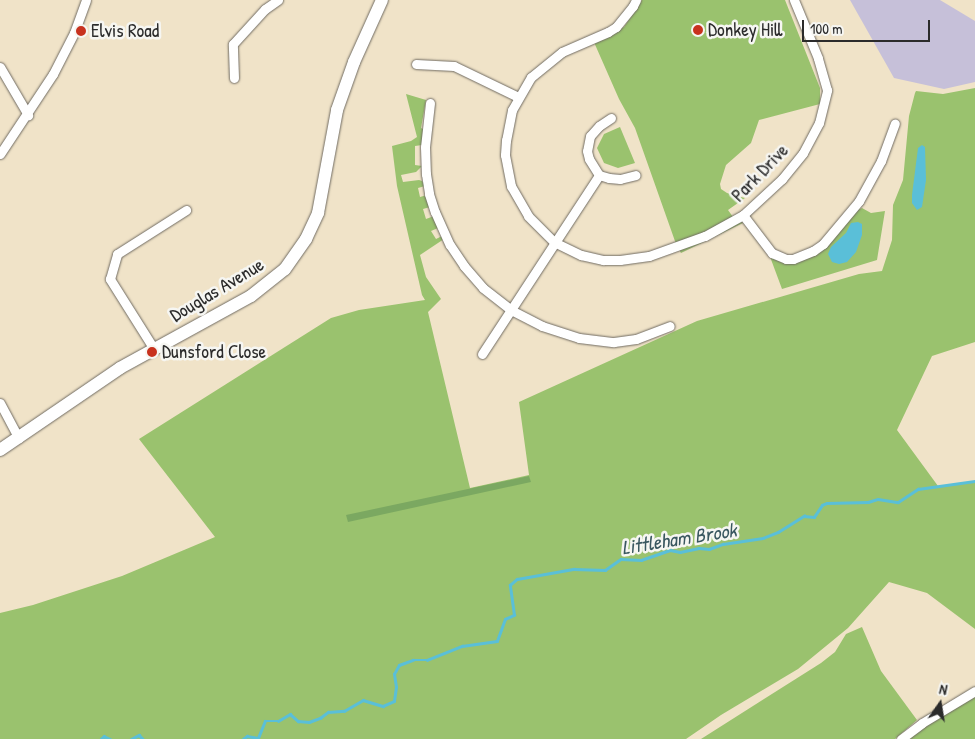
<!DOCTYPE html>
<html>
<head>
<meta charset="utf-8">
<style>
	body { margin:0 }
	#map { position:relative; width:975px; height:739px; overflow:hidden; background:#f0e3c8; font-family:"Patrick Hand",sans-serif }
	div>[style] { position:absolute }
	.industrial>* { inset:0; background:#c6c0d9 }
	.green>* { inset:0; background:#9ac26e }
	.forest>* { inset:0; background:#7ba861 }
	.water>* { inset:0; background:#5abfd8 }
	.stream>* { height:2.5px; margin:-1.25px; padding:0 1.25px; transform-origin:1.25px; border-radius:1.25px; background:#5abfd8 }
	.roads { filter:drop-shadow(0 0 1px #706b62) drop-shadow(0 0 1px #706b62) }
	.street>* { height:9px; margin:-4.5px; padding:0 4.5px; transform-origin:4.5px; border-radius:4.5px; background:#fff }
	.secondary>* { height:12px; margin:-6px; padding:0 6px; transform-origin:6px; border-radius:6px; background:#fff }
	.dots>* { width:14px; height:14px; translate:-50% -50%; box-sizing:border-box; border:2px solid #f6f6f2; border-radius:50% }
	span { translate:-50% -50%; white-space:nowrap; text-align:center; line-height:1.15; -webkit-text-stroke:5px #f6f6f2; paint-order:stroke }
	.poi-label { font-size:19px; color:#2b2b2b }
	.left { translate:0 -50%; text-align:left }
	.street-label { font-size:19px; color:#2b2b2b }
	.water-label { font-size:20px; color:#39575f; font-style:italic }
	.north { position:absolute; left:915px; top:679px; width:50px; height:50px; -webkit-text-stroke:4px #f6f6f2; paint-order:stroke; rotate:13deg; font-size:14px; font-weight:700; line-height:20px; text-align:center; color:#2b2b2b }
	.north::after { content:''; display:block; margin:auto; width:18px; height:22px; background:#2b2b2b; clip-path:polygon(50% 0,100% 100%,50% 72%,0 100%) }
	.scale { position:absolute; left:802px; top:20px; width:128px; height:22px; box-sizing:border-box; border:2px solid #2b2b2b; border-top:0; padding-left:6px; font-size:15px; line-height:18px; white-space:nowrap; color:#2b2b2b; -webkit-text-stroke:4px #f6f6f2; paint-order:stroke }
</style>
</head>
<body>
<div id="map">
	<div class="industrial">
		<i style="clip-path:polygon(850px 0,940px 0,975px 21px,975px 82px,944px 89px,894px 78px)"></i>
	</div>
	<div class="green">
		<i style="clip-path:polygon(642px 0,785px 0,820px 88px,820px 104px,759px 120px,751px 143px,726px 165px,720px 184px,721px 189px,727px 193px,745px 198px,728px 210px,733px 217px,743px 223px,681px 253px,676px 244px,635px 128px,619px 99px,593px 40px,624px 27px)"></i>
		<i style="clip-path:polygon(975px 88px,975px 342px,932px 356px,897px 430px,938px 486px,975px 481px,975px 629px,927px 593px,889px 582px,848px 628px,798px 669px,721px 715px,686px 739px,0 739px,0 613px,33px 605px,122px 576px,215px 537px,139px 439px,331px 318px,359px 310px,425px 300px,422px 295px,397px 186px,392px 146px,411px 141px,417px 137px,406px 94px,426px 100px,421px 128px,423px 129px,422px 145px,415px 146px,415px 165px,422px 166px,416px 172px,401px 175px,403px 182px,419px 180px,422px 181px,425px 186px,418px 188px,420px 197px,427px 195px,430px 207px,423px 209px,426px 219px,434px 216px,438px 228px,431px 231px,436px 239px,442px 236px,444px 239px,420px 255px,426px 277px,441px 299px,428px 312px,470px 488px,529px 475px,519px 402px,697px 321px,859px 274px,882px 271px,892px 240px,893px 205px,903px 180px,909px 116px,915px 93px,916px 91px,943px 94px)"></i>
		<i style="clip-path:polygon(620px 127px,635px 163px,618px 168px,604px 163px,597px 148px,604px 134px)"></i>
		<i style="clip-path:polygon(862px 208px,871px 213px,885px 211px,877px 260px,782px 289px,769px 254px,795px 263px,811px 256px,828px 242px,853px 212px)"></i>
		<i style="clip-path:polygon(862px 627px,881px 671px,917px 720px,895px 739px,701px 739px,821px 663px,835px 652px,846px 634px)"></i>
		<i style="clip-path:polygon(975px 691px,975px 739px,907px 739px,926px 725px)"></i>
	</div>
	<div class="forest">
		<i style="clip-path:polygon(529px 476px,531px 482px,348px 522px,346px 515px)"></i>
	</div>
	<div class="water">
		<i style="clip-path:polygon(922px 145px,925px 147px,926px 180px,922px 207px,917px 210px,912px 203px,912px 195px,918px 148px)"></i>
		<i style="clip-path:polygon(858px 222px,862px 224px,862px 235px,856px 252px,847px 262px,839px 264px,832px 262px,828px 254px,831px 247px,846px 233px,851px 223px)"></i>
	</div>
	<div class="stream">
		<i style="left:101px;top:739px;width:4px;rotate:-45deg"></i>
		<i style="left:104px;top:736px;width:7px;rotate:27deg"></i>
		<i style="left:131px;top:739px;width:9px;rotate:-27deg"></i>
		<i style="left:139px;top:735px;width:6px;rotate:45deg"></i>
		<i style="left:243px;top:739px;width:5px;rotate:-37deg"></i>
		<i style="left:247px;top:736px;width:11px;rotate:10deg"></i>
		<i style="left:258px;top:738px;width:18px;rotate:-68deg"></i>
		<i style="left:265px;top:721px;width:13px"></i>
		<i style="left:278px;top:721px;width:14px;rotate:-30deg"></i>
		<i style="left:290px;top:714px;width:11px;rotate:41deg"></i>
		<i style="left:298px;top:721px;width:11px;rotate:5deg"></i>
		<i style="left:309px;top:722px;width:12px;rotate:-20deg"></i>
		<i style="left:320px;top:718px;width:10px;rotate:-37deg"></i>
		<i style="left:328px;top:712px;width:16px;rotate:-4deg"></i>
		<i style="left:344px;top:711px;width:22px;rotate:-30deg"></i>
		<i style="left:363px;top:700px;width:21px;rotate:17deg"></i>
		<i style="left:383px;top:706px;width:12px;rotate:-24deg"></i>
		<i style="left:394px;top:701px;width:14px;rotate:-82deg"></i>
		<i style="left:396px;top:687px;width:13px;rotate:-99deg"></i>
		<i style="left:394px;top:674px;width:10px;rotate:-61deg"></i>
		<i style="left:399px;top:665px;width:15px;rotate:-20deg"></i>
		<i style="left:413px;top:660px;width:14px"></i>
		<i style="left:427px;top:660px;width:38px;rotate:-22deg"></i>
		<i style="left:462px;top:646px;width:35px;rotate:-8deg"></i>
		<i style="left:497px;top:641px;width:23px;rotate:-70deg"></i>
		<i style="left:505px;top:619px;width:10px;rotate:-24deg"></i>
		<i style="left:514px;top:615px;width:30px;rotate:-98deg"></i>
		<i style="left:510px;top:585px;width:9px;rotate:-41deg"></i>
		<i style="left:517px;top:579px;width:58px;rotate:-10deg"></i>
		<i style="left:574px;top:569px;width:31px;rotate:2deg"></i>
		<i style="left:605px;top:570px;width:19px;rotate:-35deg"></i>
		<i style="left:621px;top:559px;width:20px;rotate:3deg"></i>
		<i style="left:641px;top:560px;width:31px;rotate:-19deg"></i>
		<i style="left:670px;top:550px;width:10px;rotate:11deg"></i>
		<i style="left:680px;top:552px;width:19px;rotate:-12deg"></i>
		<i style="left:699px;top:548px;width:10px;rotate:6deg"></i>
		<i style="left:709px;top:549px;width:15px;rotate:-20deg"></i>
		<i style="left:723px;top:544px;width:40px;rotate:-8.5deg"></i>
		<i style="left:763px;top:538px;width:16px;rotate:-22deg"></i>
		<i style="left:778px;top:532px;width:31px;rotate:-32deg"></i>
		<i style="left:804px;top:516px;width:10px;rotate:6deg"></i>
		<i style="left:814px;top:517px;width:14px;rotate:-56deg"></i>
		<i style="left:822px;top:505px;width:5px;rotate:-22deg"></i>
		<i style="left:827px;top:503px;width:41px;rotate:-1.4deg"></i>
		<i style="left:868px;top:502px;width:10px;rotate:-17deg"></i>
		<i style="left:878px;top:499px;width:20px;rotate:9deg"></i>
		<i style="left:898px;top:502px;width:24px;rotate:-33deg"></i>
		<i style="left:918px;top:489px;width:58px;rotate:-8deg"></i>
	</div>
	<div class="roads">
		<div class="street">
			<i style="left:636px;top:0;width:7px;rotate:117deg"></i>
			<i style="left:633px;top:6px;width:27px;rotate:129deg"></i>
			<i style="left:616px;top:27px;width:9px;rotate:148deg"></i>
			<i style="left:608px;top:32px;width:50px;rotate:156.5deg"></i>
			<i style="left:562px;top:52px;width:40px;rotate:141deg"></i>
			<i style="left:531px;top:77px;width:38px;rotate:120deg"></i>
			<i style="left:512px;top:110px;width:31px;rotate:101deg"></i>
			<i style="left:506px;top:140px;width:15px;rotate:94deg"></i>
			<i style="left:505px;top:155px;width:32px;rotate:79deg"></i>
			<i style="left:511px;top:186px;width:34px;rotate:60deg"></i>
			<i style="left:528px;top:216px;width:37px;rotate:45deg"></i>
			<i style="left:554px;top:242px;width:30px;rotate:26deg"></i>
			<i style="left:581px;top:255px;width:23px;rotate:13deg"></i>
			<i style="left:603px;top:260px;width:17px"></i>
			<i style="left:620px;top:260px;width:29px;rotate:-8deg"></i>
			<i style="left:649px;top:256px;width:59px;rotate:-19.7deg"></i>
			<i style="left:705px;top:236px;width:43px;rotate:-28.9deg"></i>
			<i style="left:743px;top:215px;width:53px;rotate:-42.7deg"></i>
			<i style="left:782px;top:179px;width:33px;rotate:-51deg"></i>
			<i style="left:803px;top:153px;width:34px;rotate:-62deg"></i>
			<i style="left:819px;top:123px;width:34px;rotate:-76deg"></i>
			<i style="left:827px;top:90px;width:33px;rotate:-106deg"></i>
			<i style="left:818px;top:58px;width:63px;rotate:-112.5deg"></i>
			<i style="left:416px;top:64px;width:38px;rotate:3deg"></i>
			<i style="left:454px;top:66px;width:71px;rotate:25.8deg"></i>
			<i style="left:0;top:67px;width:56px;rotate:59.7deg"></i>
			<i style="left:234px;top:78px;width:34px;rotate:-92deg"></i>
			<i style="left:233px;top:44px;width:47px;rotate:-47.6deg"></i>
			<i style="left:265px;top:9px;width:16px;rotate:-35deg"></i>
			<i style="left:430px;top:103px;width:44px;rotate:96.5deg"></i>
			<i style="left:425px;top:147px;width:27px;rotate:88deg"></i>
			<i style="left:426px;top:174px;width:20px;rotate:81deg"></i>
			<i style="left:429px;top:194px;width:19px;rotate:72deg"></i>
			<i style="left:435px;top:212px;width:36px;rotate:66deg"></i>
			<i style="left:450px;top:245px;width:25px;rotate:56deg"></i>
			<i style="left:464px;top:266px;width:29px;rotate:49deg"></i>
			<i style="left:483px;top:288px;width:36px;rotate:38deg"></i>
			<i style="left:511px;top:310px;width:35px;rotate:27deg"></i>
			<i style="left:542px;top:326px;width:39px;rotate:18deg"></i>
			<i style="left:579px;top:338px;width:35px;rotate:7deg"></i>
			<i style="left:614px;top:342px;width:22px;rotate:-8deg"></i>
			<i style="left:636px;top:339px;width:36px;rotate:-21deg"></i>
			<i style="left:611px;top:118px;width:14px;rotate:146deg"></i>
			<i style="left:599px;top:126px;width:13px;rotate:132deg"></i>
			<i style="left:590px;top:136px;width:15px;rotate:101deg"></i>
			<i style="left:587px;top:151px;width:8px;rotate:76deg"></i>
			<i style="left:589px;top:159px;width:19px;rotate:58deg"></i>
			<i style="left:599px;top:175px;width:10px;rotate:17deg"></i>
			<i style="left:609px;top:178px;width:11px;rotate:5deg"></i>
			<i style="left:620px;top:179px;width:16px;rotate:-14deg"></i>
			<i style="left:0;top:154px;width:96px;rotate:-56.5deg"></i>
			<i style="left:53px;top:74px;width:46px;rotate:-62.9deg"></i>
			<i style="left:74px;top:33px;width:35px;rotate:-70deg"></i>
			<i style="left:743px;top:215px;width:48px;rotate:52.7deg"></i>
			<i style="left:772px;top:253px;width:15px;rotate:23deg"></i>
			<i style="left:786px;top:259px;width:7px"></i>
			<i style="left:793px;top:259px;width:22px;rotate:-22deg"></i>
			<i style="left:813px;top:251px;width:12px;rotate:-35deg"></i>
			<i style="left:823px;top:244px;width:56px;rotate:-50.1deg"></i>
			<i style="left:859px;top:201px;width:46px;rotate:-61.2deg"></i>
			<i style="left:881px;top:161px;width:40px;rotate:-69.8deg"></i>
			<i style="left:154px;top:349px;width:83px;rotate:-122.2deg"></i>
			<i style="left:110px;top:279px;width:26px;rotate:-74deg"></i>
			<i style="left:117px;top:254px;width:82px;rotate:-32.5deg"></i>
			<i style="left:482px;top:354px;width:214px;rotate:-56.8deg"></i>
			<i style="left:0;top:403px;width:40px;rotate:62deg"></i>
			<i style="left:901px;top:739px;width:26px;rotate:-37deg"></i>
			<i style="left:922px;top:723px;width:62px;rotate:-31.1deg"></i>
		</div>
		<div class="secondary">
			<i style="left:0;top:450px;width:145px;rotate:-34.3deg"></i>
			<i style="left:120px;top:368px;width:149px;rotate:-28.8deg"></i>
			<i style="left:251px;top:296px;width:43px;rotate:-38.5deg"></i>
			<i style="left:285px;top:269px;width:37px;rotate:-55deg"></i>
			<i style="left:306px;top:239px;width:29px;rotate:-65deg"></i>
			<i style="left:318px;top:213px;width:105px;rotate:-79.5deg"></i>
			<i style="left:337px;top:110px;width:51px;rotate:-70.5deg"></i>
			<i style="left:354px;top:62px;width:68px;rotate:-65.7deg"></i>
		</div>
	</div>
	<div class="dots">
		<i style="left:698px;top:30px;background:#c8321e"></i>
		<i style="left:81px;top:31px;background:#c8321e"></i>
		<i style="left:152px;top:352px;background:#c8321e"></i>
	</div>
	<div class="poi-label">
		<span class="left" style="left:708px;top:30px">Donkey Hill</span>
		<span class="left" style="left:91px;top:31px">Elvis Road</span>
		<span class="left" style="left:162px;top:352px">Dunsford Close</span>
	</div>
	<div class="street-label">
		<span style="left:760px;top:173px;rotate:-46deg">Park Drive</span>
		<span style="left:217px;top:290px;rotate:-31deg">Douglas Avenue</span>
	</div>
	<div class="water-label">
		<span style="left:679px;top:538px;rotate:-9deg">Littleham Brook</span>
	</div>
	<div class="north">N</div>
	<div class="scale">100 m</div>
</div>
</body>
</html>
